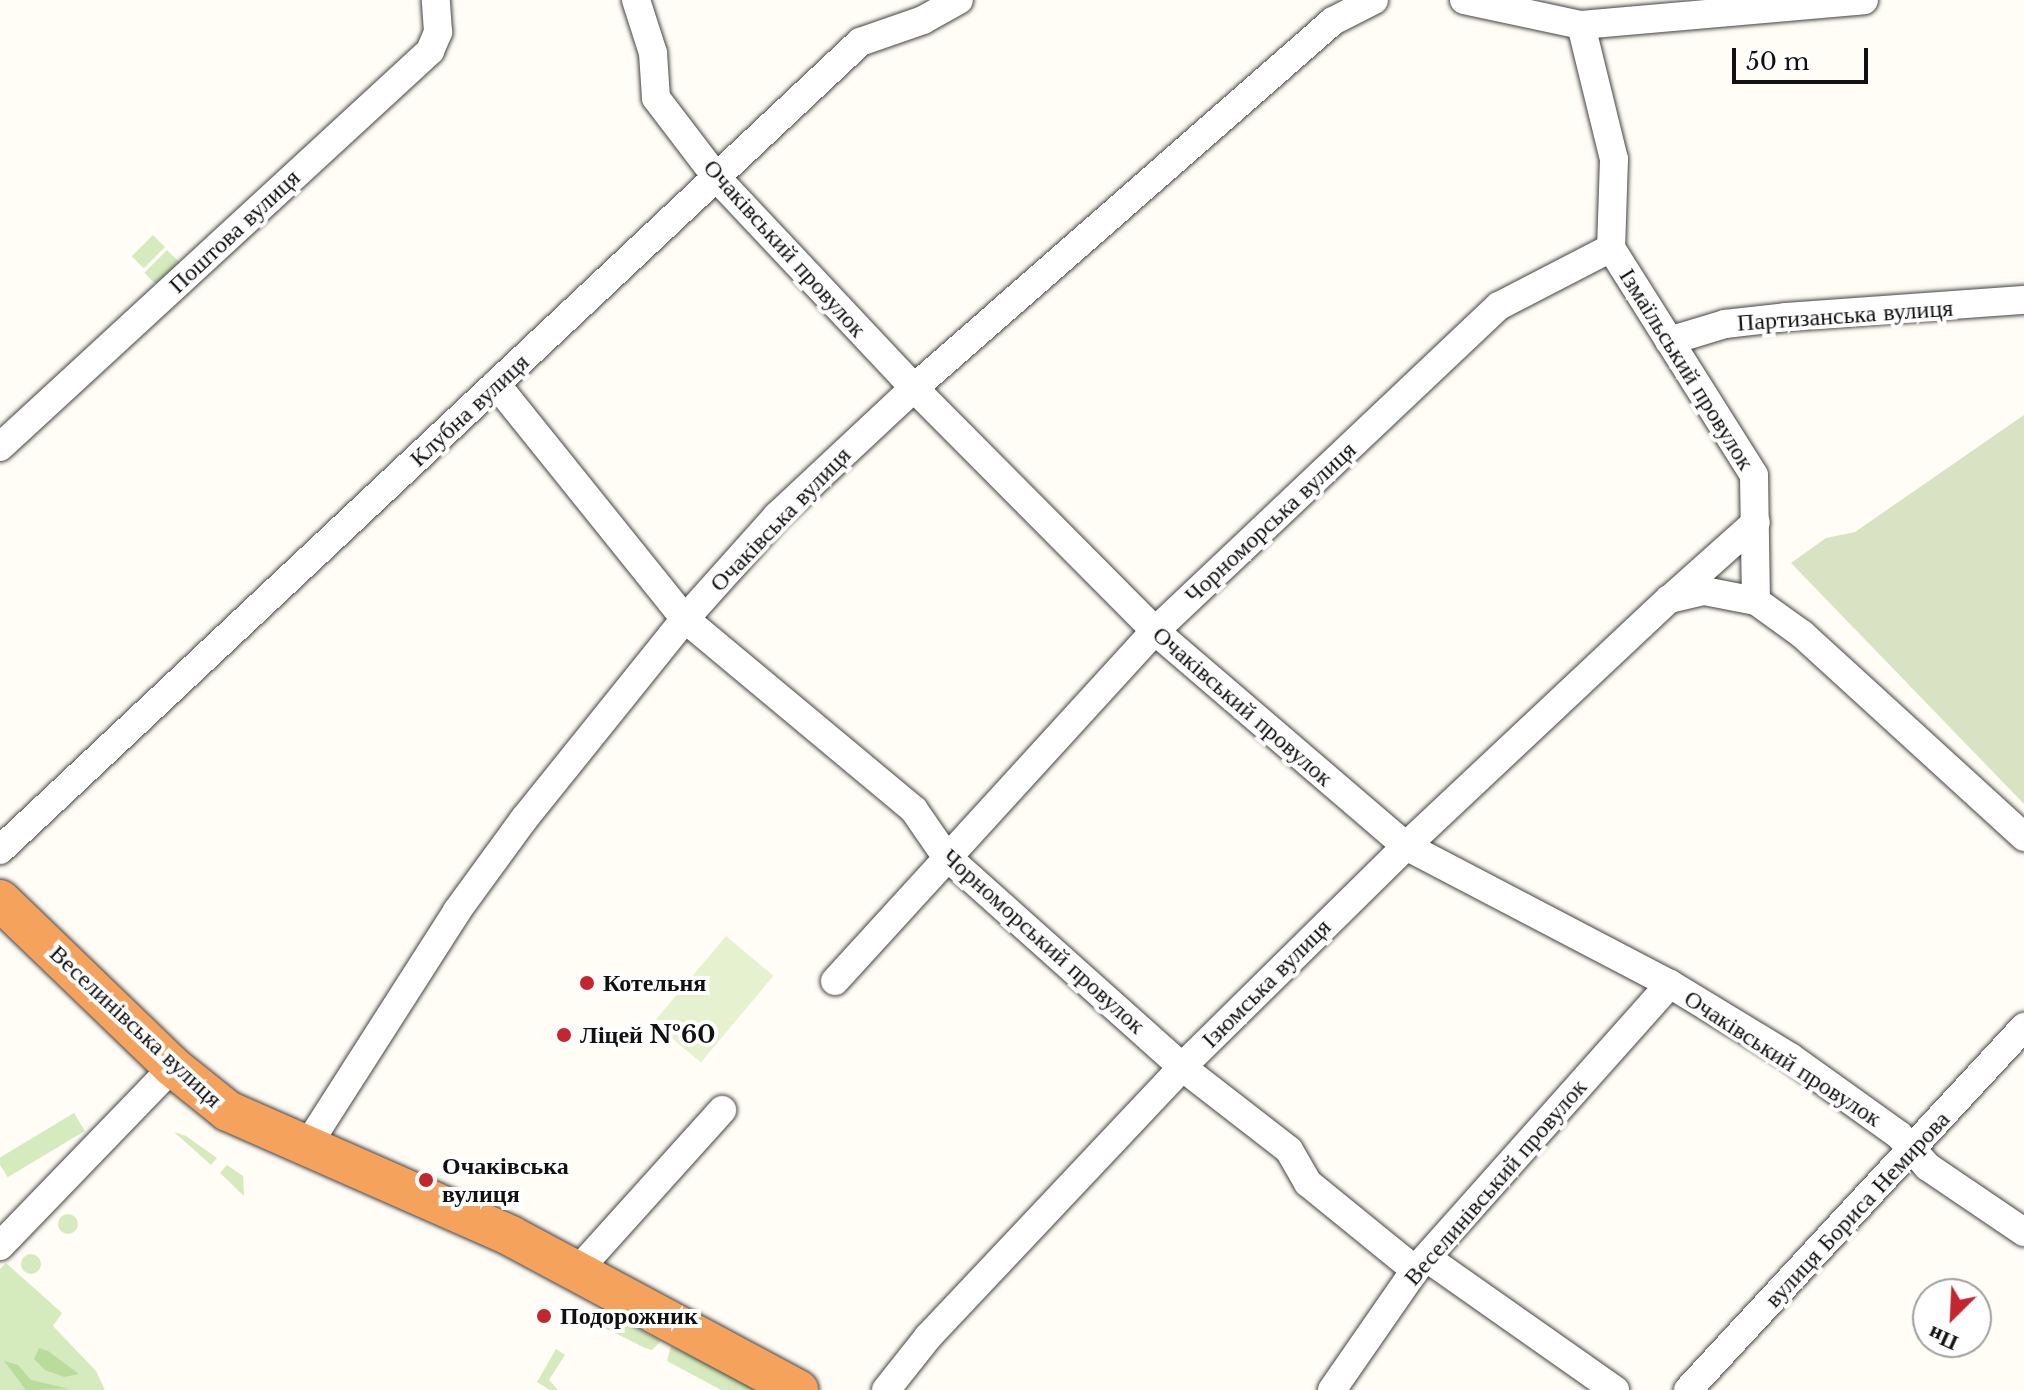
<!DOCTYPE html>
<html>
<head>
<meta charset="utf-8">
<style>
	body { margin:0 }
	#map { position:relative; width:2024px; height:1390px; overflow:hidden; background:#fffdf5; font-family:"Libre Baskerville",serif }
	div>[style] { position:absolute }
	.green>* { inset:0; background:#d5ebbd; transform-origin:0 0 }
	.round { border-radius:50% }
	.forest>* { inset:0; background:#b9dc9c }
	.cemetery>* { inset:0; background:#d9e3c4 }
	.pitch>* { inset:0; background:#e6f2cf; transform-origin:0 0 }
	.roads { filter:drop-shadow(0 0 2px #444) drop-shadow(0 0 2px #444) }
	.minor>* { height:28px; margin:-14px; padding:0 14px; transform-origin:14px; border-radius:14px; background:#fff }
	.highway>* { height:40px; margin:-20px; padding:0 20px; transform-origin:20px; border-radius:20px; background:#f5a25d }
	.dots>* { width:22px; height:22px; translate:-50% -50%; box-sizing:border-box; border:4px solid #fff; border-radius:50% }
	span { translate:-50% -50%; white-space:nowrap; text-align:center; line-height:1.15; -webkit-text-stroke:8px #fff; paint-order:stroke }
	.street-label { font-size:24px; color:#111 }
	.poi-label { font-size:24px; color:#111; font-weight:700 }
	.left { translate:0 -50%; text-align:left }
	.north { position:absolute; left:1912px; top:1278px; width:80px; height:80px; box-sizing:border-box; background:#fff; border:2px solid #a0a0a0; border-radius:50%; rotate:204deg; font-size:22px; font-weight:700; line-height:32px; text-align:center; color:#111 }
	.north::after { content:''; display:block; margin:auto; width:28px; height:36px; background:#c4262e; clip-path:polygon(50% 0,100% 100%,50% 72%,0 100%) }
	.scale { position:absolute; left:1732px; top:48px; width:136px; height:36px; box-sizing:border-box; border:4px solid #111; border-top:0; padding-left:10px; font-size:24px; line-height:28px; white-space:nowrap; color:#111; -webkit-text-stroke:6px #fff; paint-order:stroke }
</style>
</head>
<body>
<div id="map">
	<div class="green">
		<i style="left:153px;top:235px;width:17px;height:30px;rotate:45deg"></i>
		<i style="left:167px;top:250px;width:23px;height:32px;rotate:45deg"></i>
		<i style="left:74px;top:1113px;width:21px;height:90px;rotate:59deg"></i>
		<i style="clip-path:polygon(174px 1132px,186px 1136px,217px 1158px,211px 1165px)"></i>
		<i style="clip-path:polygon(227px 1165px,243px 1176px,244px 1196px,220px 1173px)"></i>
		<i class="round" style="left:58px;top:1214px;width:20px;height:20px"></i>
		<i class="round" style="left:21px;top:1254px;width:20px;height:20px"></i>
		<i style="clip-path:polygon(6px 1263px,62px 1313px,53px 1326px,96px 1371px,105px 1390px,0 1390px,0 1269px)"></i>
		<i style="clip-path:polygon(606px 1313px,661px 1341px,652px 1350px,645px 1348px,601px 1326px)"></i>
		<i style="clip-path:polygon(671px 1346px,759px 1390px,721px 1390px,667px 1361px)"></i>
		<i style="clip-path:polygon(556px 1349px,565px 1355px,549px 1380px,558px 1390px,550px 1390px,537px 1382px)"></i>
	</div>
	<div class="forest">
		<i style="clip-path:polygon(39px 1348px,48px 1351px,79px 1374px,64px 1377px,45px 1370px,34px 1359px)"></i>
		<i style="clip-path:polygon(4px 1361px,18px 1365px,31px 1380px,70px 1389px,26px 1390px)"></i>
	</div>
	<div class="cemetery">
		<i style="clip-path:polygon(2024px 415px,2024px 804px,1791px 563px,1826px 538px,1855px 532px)"></i>
	</div>
	<div class="pitch">
		<i style="left:726px;top:936px;width:62px;height:113px;rotate:40deg"></i>
	</div>
	<div class="roads">
		<div class="minor">
			<i style="left:636px;top:0;width:56px;rotate:72.2deg"></i>
			<i style="left:653px;top:53px;width:45px;rotate:86.2deg"></i>
			<i style="left:656px;top:98px;width:101px;rotate:52.7deg"></i>
			<i style="left:717px;top:178px;width:288px;rotate:46.8deg"></i>
			<i style="left:914px;top:388px;width:342px;rotate:45.2deg"></i>
			<i style="left:1155px;top:631px;width:330px;rotate:40.6deg"></i>
			<i style="left:1406px;top:846px;width:298px;rotate:27.6deg"></i>
			<i style="left:1670px;top:984px;width:140px;rotate:31.3deg"></i>
			<i style="left:1790px;top:1057px;width:134px;rotate:35.6deg"></i>
			<i style="left:1899px;top:1135px;width:43px;rotate:47.8deg"></i>
			<i style="left:1928px;top:1167px;width:116px;rotate:34.1deg"></i>
			<i style="left:1464px;top:0;width:120px;rotate:12.1deg"></i>
			<i style="left:1581px;top:25px;width:284px;rotate:-5deg"></i>
			<i style="left:1581px;top:25px;width:138px;rotate:76.2deg"></i>
			<i style="left:1614px;top:159px;width:89px;rotate:91.9deg"></i>
			<i style="left:1611px;top:248px;width:268px;rotate:57.8deg"></i>
			<i style="left:1754px;top:475px;width:126px;rotate:89.1deg"></i>
			<i style="left:1756px;top:601px;width:57px;rotate:35.7deg"></i>
			<i style="left:1802px;top:634px;width:301px;rotate:42.4deg"></i>
			<i style="left:1669px;top:341px;width:59px;rotate:-16.9deg"></i>
			<i style="left:1725px;top:324px;width:61px;rotate:-6.5deg"></i>
			<i style="left:1786px;top:317px;width:239px;rotate:-4.1deg"></i>
			<i style="left:496px;top:384px;width:302px;rotate:51.2deg"></i>
			<i style="left:685px;top:619px;width:298px;rotate:39.8deg"></i>
			<i style="left:914px;top:810px;width:55px;rotate:55.4deg"></i>
			<i style="left:945px;top:855px;width:318px;rotate:41.8deg"></i>
			<i style="left:1182px;top:1067px;width:135px;rotate:37.8deg"></i>
			<i style="left:1289px;top:1150px;width:38px;rotate:60deg"></i>
			<i style="left:1308px;top:1183px;width:138px;rotate:39.1deg"></i>
			<i style="left:0;top:447px;width:585px;rotate:-42.64deg"></i>
			<i style="left:430px;top:51px;width:21px;rotate:-67deg"></i>
			<i style="left:438px;top:32px;width:32px;rotate:-94deg"></i>
			<i style="left:1670px;top:599px;width:115px;rotate:-41.8deg"></i>
			<i style="left:0;top:850px;width:1180px;rotate:-43.21deg"></i>
			<i style="left:860px;top:42px;width:67px;rotate:-19.2deg"></i>
			<i style="left:923px;top:20px;width:41px;rotate:-29.1deg"></i>
			<i style="left:835px;top:981px;width:474px;rotate:-47.6deg"></i>
			<i style="left:1155px;top:631px;width:473px;rotate:-43.4deg"></i>
			<i style="left:1499px;top:306px;width:126px;rotate:-27.4deg"></i>
			<i style="left:305px;top:1149px;width:282px;rotate:-57.4deg"></i>
			<i style="left:457px;top:911px;width:114px;rotate:-53.9deg"></i>
			<i style="left:524px;top:819px;width:257px;rotate:-51.2deg"></i>
			<i style="left:685px;top:619px;width:138px;rotate:-48.2deg"></i>
			<i style="left:777px;top:516px;width:187px;rotate:-43.1deg"></i>
			<i style="left:914px;top:388px;width:557px;rotate:-41.21deg"></i>
			<i style="left:1333px;top:21px;width:46px;rotate:-27.1deg"></i>
			<i style="left:0;top:1246px;width:249px;rotate:-46deg"></i>
			<i style="left:1427px;top:1258px;width:230px;rotate:35.1deg"></i>
			<i style="left:579px;top:1269px;width:214px;rotate:-48deg"></i>
			<i style="left:886px;top:1390px;width:68px;rotate:-51.6deg"></i>
			<i style="left:928px;top:1337px;width:371px;rotate:-46.7deg"></i>
			<i style="left:1182px;top:1067px;width:315px;rotate:-44.6deg"></i>
			<i style="left:1406px;top:846px;width:361px;rotate:-43.2deg"></i>
			<i style="left:1669px;top:599px;width:36px;rotate:-13deg"></i>
			<i style="left:1704px;top:591px;width:53px;rotate:10.9deg"></i>
			<i style="left:1332px;top:1390px;width:146px;rotate:-55.3deg"></i>
			<i style="left:1415px;top:1270px;width:383px;rotate:-48.3deg"></i>
			<i style="left:1688px;top:1390px;width:495px;rotate:-47.2deg"></i>
		</div>
		<div class="highway">
			<i style="left:0;top:900px;width:240px;rotate:44deg"></i>
			<i style="left:173px;top:1067px;width:70px;rotate:38.7deg"></i>
			<i style="left:228px;top:1111px;width:309px;rotate:23.8deg"></i>
			<i style="left:511px;top:1236px;width:326px;rotate:28.2deg"></i>
		</div>
	</div>
	<div class="dots">
		<i style="left:587px;top:983px;background:#c4262e"></i>
		<i style="left:564px;top:1035px;background:#c4262e"></i>
		<i style="left:426px;top:1180px;background:#c4262e"></i>
		<i style="left:544px;top:1316px;background:#c4262e"></i>
	</div>
	<div class="street-label">
		<span style="left:234px;top:231px;rotate:-43deg">Поштова вулиця</span>
		<span style="left:785px;top:248px;rotate:48deg">Очаківський провулок</span>
		<span style="left:1845px;top:315px;rotate:-4deg">Партизанська вулиця</span>
		<span style="left:1687px;top:369px;rotate:58deg">Ізмаїльський провулок</span>
		<span style="left:469px;top:410px;rotate:-43deg">Клубна вулиця</span>
		<span style="left:780px;top:519px;rotate:-46deg">Очаківська вулиця</span>
		<span style="left:1270px;top:522px;rotate:-43deg">Чорноморська вулиця</span>
		<span style="left:1243px;top:706px;rotate:41deg">Очаківський провулок</span>
		<span style="left:1044px;top:941px;rotate:42deg">Чорноморський провулок</span>
		<span style="left:1266px;top:983px;rotate:-45deg">Ізюмська вулиця</span>
		<span style="left:136px;top:1026px;rotate:43deg">Веселинівська вулиця</span>
		<span style="left:1783px;top:1058px;rotate:33deg">Очаківський провулок</span>
		<span style="left:1495px;top:1182px;rotate:-49deg">Веселинівський провулок</span>
		<span style="left:1857px;top:1209px;rotate:-47deg">вулиця Бориса Немирова</span>
	</div>
	<div class="poi-label">
		<span class="left" style="left:603px;top:983px">Котельня</span>
		<span class="left" style="left:580px;top:1035px">Ліцей №60</span>
		<span class="left" style="left:442px;top:1180px">Очаківська<br>вулиця</span>
		<span class="left" style="left:560px;top:1316px">Подорожник</span>
	</div>
	<div class="north">Пн</div>
	<div class="scale">50 m</div>
</div>
</body>
</html>
